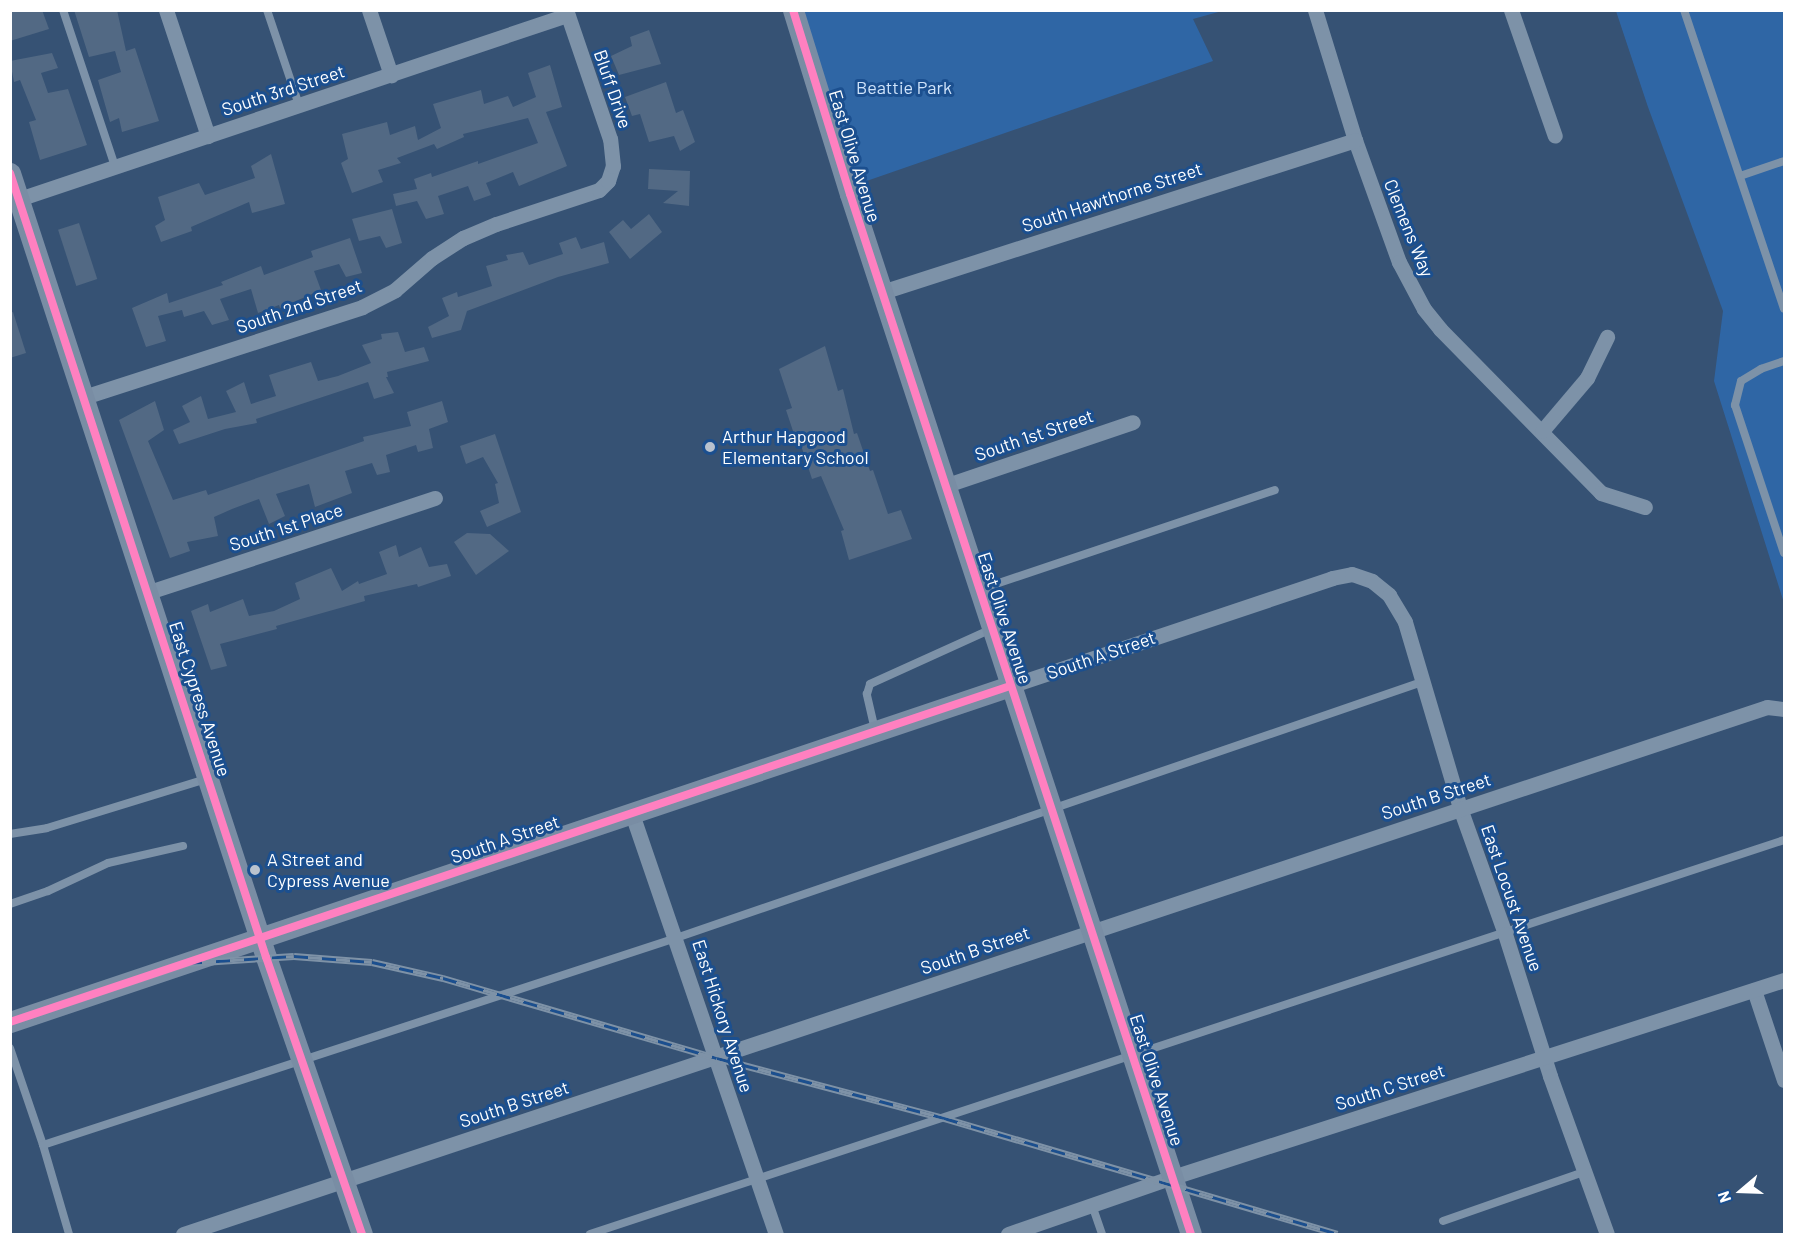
<!DOCTYPE html>
<html>
<head>
<meta charset="utf-8">
<style>
	body { margin:0 }
	#map { position:relative; width:1795px; height:1245px; overflow:hidden; background:#365274; font-family:Barlow,sans-serif }
	div>[style] { position:absolute }
	.green>* { inset:0; background:#2f66a5 }
	.building>* { inset:0; background:#526984; transform-origin:0 0 }
	.lane>* { height:8px; margin:-4px; padding:0 4px; transform-origin:4px; border-radius:4px; background:#7d92a8 }
	.street>* { height:15px; margin:-7.5px; padding:0 7.5px; transform-origin:7.5px; border-radius:7.5px; background:#7d92a8 }
	.secondary>* { height:21px; margin:-10.5px; padding:0 10.5px; transform-origin:10.5px; border-radius:10.5px; background:#798da4 }
	.rail>* { height:7px; margin-top:-3.5px; transform-origin:0; background:repeating-linear-gradient(90deg,#1b4f8f 0 14px,#7e92a7 0 28px); box-sizing:border-box; border-block:2px solid #7e92a7 }
	.cycleway>* { height:8px; margin:-4px; padding:0 4px; transform-origin:4px; border-radius:4px; background:#ff80c0 }
	.dots>* { width:16px; height:16px; translate:-50% -50%; box-sizing:border-box; border:3px solid #1b4f8f; border-radius:50% }
	span { translate:-50% -50%; white-space:nowrap; text-align:center; line-height:1.15; -webkit-text-stroke:6px #1b4f8f; paint-order:stroke }
	.park-label { font-size:18px; color:#cfe3fa }
	.street-label { font-size:18px; color:#fff }
	.poi-label { font-size:18px; color:#fff }
	.left { translate:0 -50%; text-align:left }
	.frame { position:absolute; inset:0; border:12px solid #fff; pointer-events:none }
	.north { position:absolute; left:1711px; top:1161px; width:60px; height:60px; -webkit-text-stroke:4px #1b4f8f; paint-order:stroke; rotate:251deg; font-size:16px; font-weight:700; line-height:24px; text-align:center; color:#fff }
	.north::after { content:''; display:block; margin:auto; width:21px; height:27px; background:#fff; clip-path:polygon(50% 0,100% 100%,50% 72%,0 100%) }
</style>
</head>
<body>
<div id="map">
	<div class="green">
		<i style="clip-path:polygon(796px 11px,1222px 11px,1193px 19px,1213px 61px,855px 185px)"></i>
		<i style="clip-path:polygon(1616px 11px,1784px 11px,1784px 603px,1714px 381px,1723px 311px,1648px 107px)"></i>
	</div>
	<div class="building">
		<i style="clip-path:polygon(10px 10px,42px 10px,49px 29px,10px 41px)"></i>
		<i style="clip-path:polygon(74px 10px,117px 10px,126px 51px,135px 48px,159px 121px,122px 132px,119px 118px,110px 122px,98px 80px,121px 72px,115px 51px,89px 57px)"></i>
		<i style="clip-path:polygon(649px 30px,661px 64px,619px 75px,611px 56px,632px 46px,630px 37px)"></i>
		<i style="clip-path:polygon(52px 53px,58px 68px,41px 73px,48px 93px,68px 89px,87px 145px,40px 160px,29px 122px,36px 120px,20px 80px,14px 82px,10px 61px)"></i>
		<i style="clip-path:polygon(550px 65px,562px 107px,546px 112px,567px 166px,519px 186px,513px 172px,486px 183px,491px 195px,474px 201px,468px 186px,438px 196px,444px 214px,426px 219px,417px 201px,396px 206px,393px 194px,417px 189px,414px 179px,431px 173px,432px 177px,478px 161px,478px 164px,538px 143px,528px 118px,463px 134px,464px 137px,437px 149px,434px 144px,397px 158px,401px 163px,378px 170px,383px 182px,352px 193px,341px 163px,348px 159px,342px 134px,387px 122px,390px 135px,415px 126px,418px 140px,441px 128px,433px 104px,481px 90px,484px 104px,508px 96px,513px 107px,536px 97px,528px 73px)"></i>
		<i style="clip-path:polygon(666px 82px,676px 113px,683px 110px,695px 142px,680px 151px,674px 136px,649px 142px,640px 114px,632px 116px,625px 97px)"></i>
		<i style="clip-path:polygon(271px 154px,285px 204px,252px 213px,249px 202px,191px 227px,192px 231px,161px 242px,155px 226px,165px 220px,158px 197px,199px 183px,205px 195px,255px 178px,251px 166px)"></i>
		<i style="clip-path:polygon(649px 169px,690px 171px,689px 206px,663px 203px,678px 191px,648px 189px)"></i>
		<i style="clip-path:polygon(392px 209px,402px 243px,386px 248px,380px 236px,359px 241px,352px 219px)"></i>
		<i style="clip-path:polygon(649px 214px,662px 232px,630px 259px,609px 232px,623px 220px,631px 229px)"></i>
		<i style="left:79px;top:223px;width:59px;height:22px;rotate:72deg"></i>
		<i style="clip-path:polygon(576px 237px,581px 249px,604px 242px,609px 263px,558px 277px,467px 311px,461px 330px,432px 338px,428px 327px,449px 316px,442px 298px,457px 292px,458px 297px,492px 286px,486px 266px,508px 260px,506px 255px,523px 252px,529px 265px,563px 254px,559px 243px)"></i>
		<i style="clip-path:polygon(350px 238px,362px 273px,346px 277px,339px 264px,314px 271px,321px 290px,280px 308px,279px 305px,258px 313px,251px 289px,220px 299px,229px 320px,212px 325px,204px 311px,184px 317px,182px 310px,158px 316px,166px 341px,146px 347px,132px 308px,167px 293px,169px 303px,223px 285px,221px 282px,261px 266px,264px 275px,313px 257px,311px 251px)"></i>
		<i style="clip-path:polygon(13px 312px,26px 353px,10px 358px,10px 313px)"></i>
		<i style="clip-path:polygon(398px 332px,405px 352px,424px 347px,429px 361px,387px 372px,388px 377px,386px 377px,394px 393px,374px 399px,368px 382px,256px 419px,257px 423px,225px 429px,179px 444px,173px 430px,190px 422px,182px 406px,201px 396px,208px 419px,236px 412px,226px 391px,244px 382px,251px 404px,276px 396px,269px 375px,311px 362px,318px 381px,338px 376px,371px 363px,362px 345px,382px 339px,381px 334px)"></i>
		<i style="clip-path:polygon(825px 346px,838px 391px,843px 389px,854px 434px,857px 433px,870px 471px,873px 470px,888px 514px,901px 510px,912px 539px,849px 560px,841px 531px,844px 530px,821px 476px,812px 479px,798px 436px,795px 437px,786px 410px,792px 408px,779px 369px)"></i>
		<i style="clip-path:polygon(155px 401px,164px 430px,148px 441px,173px 500px,206px 490px,208px 495px,364px 441px,363px 437px,411px 426px,407px 412px,442px 401px,448px 422px,429px 429px,433px 448px,418px 452px,416px 445px,386px 455px,390px 472px,377px 475px,372px 463px,345px 471px,352px 493px,315px 507px,309px 484px,276px 494px,285px 516px,269px 524px,259px 499px,232px 509px,214px 517px,218px 536px,187px 542px,190px 551px,170px 558px,119px 420px)"></i>
		<i style="clip-path:polygon(495px 434px,521px 512px,487px 527px,480px 511px,499px 503px,495px 484px,498px 483px,483px 457px,466px 464px,460px 446px)"></i>
		<i style="clip-path:polygon(467px 533px,490px 534px,509px 551px,476px 575px,454px 542px)"></i>
		<i style="clip-path:polygon(396px 545px,399px 557px,421px 547px,429px 567px,447px 564px,451px 576px,418px 587px,417px 584px,364px 596px,365px 601px,276px 626px,277px 629px,220px 644px,227px 666px,211px 670px,191px 611px,208px 604px,210px 612px,243px 599px,249px 616px,274px 611px,300px 599px,295px 583px,331px 568px,342px 591px,358px 581px,359px 584px,387px 574px,379px 552px)"></i>
	</div>
	<div class="lane">
		<i style="left:63px;top:10px;width:164px;rotate:71.6deg"></i>
		<i style="left:267px;top:10px;width:100px;rotate:71.4deg"></i>
		<i style="left:1684px;top:10px;width:315px;rotate:71.5deg"></i>
		<i style="left:1740px;top:176px;width:46px;rotate:-18.8deg"></i>
		<i style="left:1784px;top:361px;width:24px;rotate:161deg"></i>
		<i style="left:1761px;top:369px;width:23px;rotate:149deg"></i>
		<i style="left:1741px;top:381px;width:25px;rotate:104deg"></i>
		<i style="left:1735px;top:405px;width:156px;rotate:71.7deg"></i>
		<i style="left:981px;top:589px;width:310px;rotate:-18.6deg"></i>
		<i style="left:875px;top:730px;width:37px;rotate:-103deg"></i>
		<i style="left:867px;top:694px;width:10px;rotate:-73deg"></i>
		<i style="left:870px;top:684px;width:133px;rotate:-24.4deg"></i>
		<i style="left:10px;top:834px;width:37px;rotate:-9deg"></i>
		<i style="left:47px;top:828px;width:166px;rotate:-17.1deg"></i>
		<i style="left:10px;top:904px;width:40px;rotate:-18.9deg"></i>
		<i style="left:48px;top:891px;width:66px;rotate:-25deg"></i>
		<i style="left:108px;top:863px;width:77px;rotate:-12.8deg"></i>
		<i style="left:10px;top:1048px;width:102px;rotate:71.2deg"></i>
		<i style="left:1092px;top:1205px;width:31px;rotate:71deg"></i>
		<i style="left:1443px;top:1221px;width:149px;rotate:-19.2deg"></i>
		<i style="left:69px;top:1234px;width:93px;rotate:-106.3deg"></i>
		<i style="left:43px;top:1145px;width:666px;rotate:-18.11deg"></i>
		<i style="left:676px;top:938px;width:789px;rotate:-18.94deg"></i>
		<i style="left:590px;top:1234px;width:1257px;rotate:-18.26deg"></i>
	</div>
	<div class="street">
		<i style="left:166px;top:10px;width:133px;rotate:71.6deg"></i>
		<i style="left:369px;top:10px;width:69px;rotate:71.3deg"></i>
		<i style="left:1315px;top:10px;width:136px;rotate:72.9deg"></i>
		<i style="left:1355px;top:140px;width:130px;rotate:70.2deg"></i>
		<i style="left:1399px;top:262px;width:53px;rotate:62deg"></i>
		<i style="left:1424px;top:309px;width:26px;rotate:51deg"></i>
		<i style="left:1440px;top:329px;width:230px;rotate:45.5deg"></i>
		<i style="left:1601px;top:493px;width:46px;rotate:17.7deg"></i>
		<i style="left:1511px;top:10px;width:133px;rotate:70.8deg"></i>
		<i style="left:10px;top:202px;width:588px;rotate:-18.56deg"></i>
		<i style="left:882px;top:292px;width:497px;rotate:-17.8deg"></i>
		<i style="left:84px;top:397px;width:292px;rotate:-17.9deg"></i>
		<i style="left:362px;top:307px;width:37px;rotate:-27deg"></i>
		<i style="left:395px;top:290px;width:49px;rotate:-40.9deg"></i>
		<i style="left:432px;top:258px;width:37px;rotate:-33deg"></i>
		<i style="left:463px;top:238px;width:36px;rotate:-23deg"></i>
		<i style="left:496px;top:224px;width:108px;rotate:-18.3deg"></i>
		<i style="left:599px;top:190px;width:13px;rotate:-45deg"></i>
		<i style="left:608px;top:181px;width:16px;rotate:-72deg"></i>
		<i style="left:613px;top:166px;width:27px;rotate:-96deg"></i>
		<i style="left:610px;top:139px;width:136px;rotate:-108.8deg"></i>
		<i style="left:1542px;top:431px;width:70px;rotate:-49.7deg"></i>
		<i style="left:1587px;top:378px;width:46px;rotate:-64deg"></i>
		<i style="left:947px;top:485px;width:196px;rotate:-18.7deg"></i>
		<i style="left:149px;top:592px;width:301px;rotate:-18.2deg"></i>
		<i style="left:1010px;top:686px;width:340px;rotate:-18.5deg"></i>
		<i style="left:1332px;top:578px;width:20px;rotate:-11deg"></i>
		<i style="left:1352px;top:574px;width:21px;rotate:19deg"></i>
		<i style="left:1372px;top:581px;width:22px;rotate:39deg"></i>
		<i style="left:1389px;top:595px;width:31px;rotate:59deg"></i>
		<i style="left:1405px;top:622px;width:194px;rotate:73.5deg"></i>
		<i style="left:1460px;top:808px;width:134px;rotate:70.3deg"></i>
		<i style="left:1505px;top:934px;width:149px;rotate:72.4deg"></i>
		<i style="left:1550px;top:1076px;width:168px;rotate:70.2deg"></i>
		<i style="left:631px;top:811px;width:447px;rotate:71.1deg"></i>
		<i style="left:1754px;top:990px;width:95px;rotate:71.6deg"></i>
		<i style="left:183px;top:1234px;width:1669px;rotate:-18.4deg"></i>
		<i style="left:1767px;top:707px;width:17px;rotate:7deg"></i>
		<i style="left:1008px;top:1234px;width:175px;rotate:-19.1deg"></i>
		<i style="left:1173px;top:1177px;width:642px;rotate:-17.87deg"></i>
	</div>
	<div class="secondary">
		<i style="left:793px;top:10px;width:193px;rotate:72.8deg"></i>
		<i style="left:850px;top:194px;width:1094px;rotate:71.85deg"></i>
		<i style="left:10px;top:173px;width:825px;rotate:71.92deg"></i>
		<i style="left:266px;top:957px;width:293px;rotate:70.9deg"></i>
		<i style="left:10px;top:1022px;width:1055px;rotate:-18.57deg"></i>
	</div>
	<div class="rail">
		<i style="left:10px;top:1022px;width:188px;rotate:-18.3deg"></i>
		<i style="left:188px;top:963px;width:106px;rotate:-3.8deg"></i>
		<i style="left:294px;top:956px;width:78px;rotate:4.4deg"></i>
		<i style="left:372px;top:962px;width:73px;rotate:12.7deg"></i>
		<i style="left:443px;top:978px;width:285px;rotate:16.3deg"></i>
		<i style="left:717px;top:1058px;width:235px;rotate:14.8deg"></i>
		<i style="left:944px;top:1118px;width:410px;rotate:16.4deg"></i>
	</div>
	<div class="cycleway">
		<i style="left:793px;top:10px;width:193px;rotate:72.8deg"></i>
		<i style="left:850px;top:194px;width:1094px;rotate:71.85deg"></i>
		<i style="left:10px;top:173px;width:825px;rotate:71.92deg"></i>
		<i style="left:266px;top:957px;width:293px;rotate:70.9deg"></i>
		<i style="left:10px;top:1022px;width:1055px;rotate:-18.57deg"></i>
	</div>
	<div class="dots">
		<i style="left:710px;top:447px;background:#b9c2ce"></i>
		<i style="left:255px;top:870px;background:#b9c2ce"></i>
	</div>
	<div class="park-label">
		<span style="left:904px;top:87px">Beattie Park</span>
	</div>
	<div class="street-label">
		<span style="left:613px;top:89px;rotate:71deg">Bluff Drive</span>
		<span style="left:283px;top:90px;rotate:-18deg">South 3rd Street</span>
		<span style="left:855px;top:156px;rotate:73deg">East Olive Avenue</span>
		<span style="left:1112px;top:197px;rotate:-18deg">South Hawthorne Street</span>
		<span style="left:1409px;top:228px;rotate:68deg">Clemens Way</span>
		<span style="left:299px;top:306px;rotate:-19deg">South 2nd Street</span>
		<span style="left:1034px;top:435px;rotate:-19deg">South 1st Street</span>
		<span style="left:286px;top:527px;rotate:-18deg">South 1st Place</span>
		<span style="left:1005px;top:618px;rotate:72deg">East Olive Avenue</span>
		<span style="left:1101px;top:655px;rotate:-19deg">South A Street</span>
		<span style="left:200px;top:699px;rotate:72deg">East Cypress Avenue</span>
		<span style="left:1436px;top:796px;rotate:-18deg">South B Street</span>
		<span style="left:505px;top:839px;rotate:-19deg">South A Street</span>
		<span style="left:1512px;top:898px;rotate:71deg">East Locust Avenue</span>
		<span style="left:975px;top:950px;rotate:-19deg">South B Street</span>
		<span style="left:723px;top:1016px;rotate:72deg">East Hickory Avenue</span>
		<span style="left:1157px;top:1080px;rotate:72deg">East Olive Avenue</span>
		<span style="left:1390px;top:1087px;rotate:-18deg">South C Street</span>
		<span style="left:514px;top:1104px;rotate:-18deg">South B Street</span>
	</div>
	<div class="poi-label">
		<span class="left" style="left:722px;top:447px">Arthur Hapgood<br>Elementary School</span>
		<span class="left" style="left:267px;top:870px">A Street and<br>Cypress Avenue</span>
	</div>
	<div class="frame"></div>
	<div class="north">N</div>
</div>
</body>
</html>
